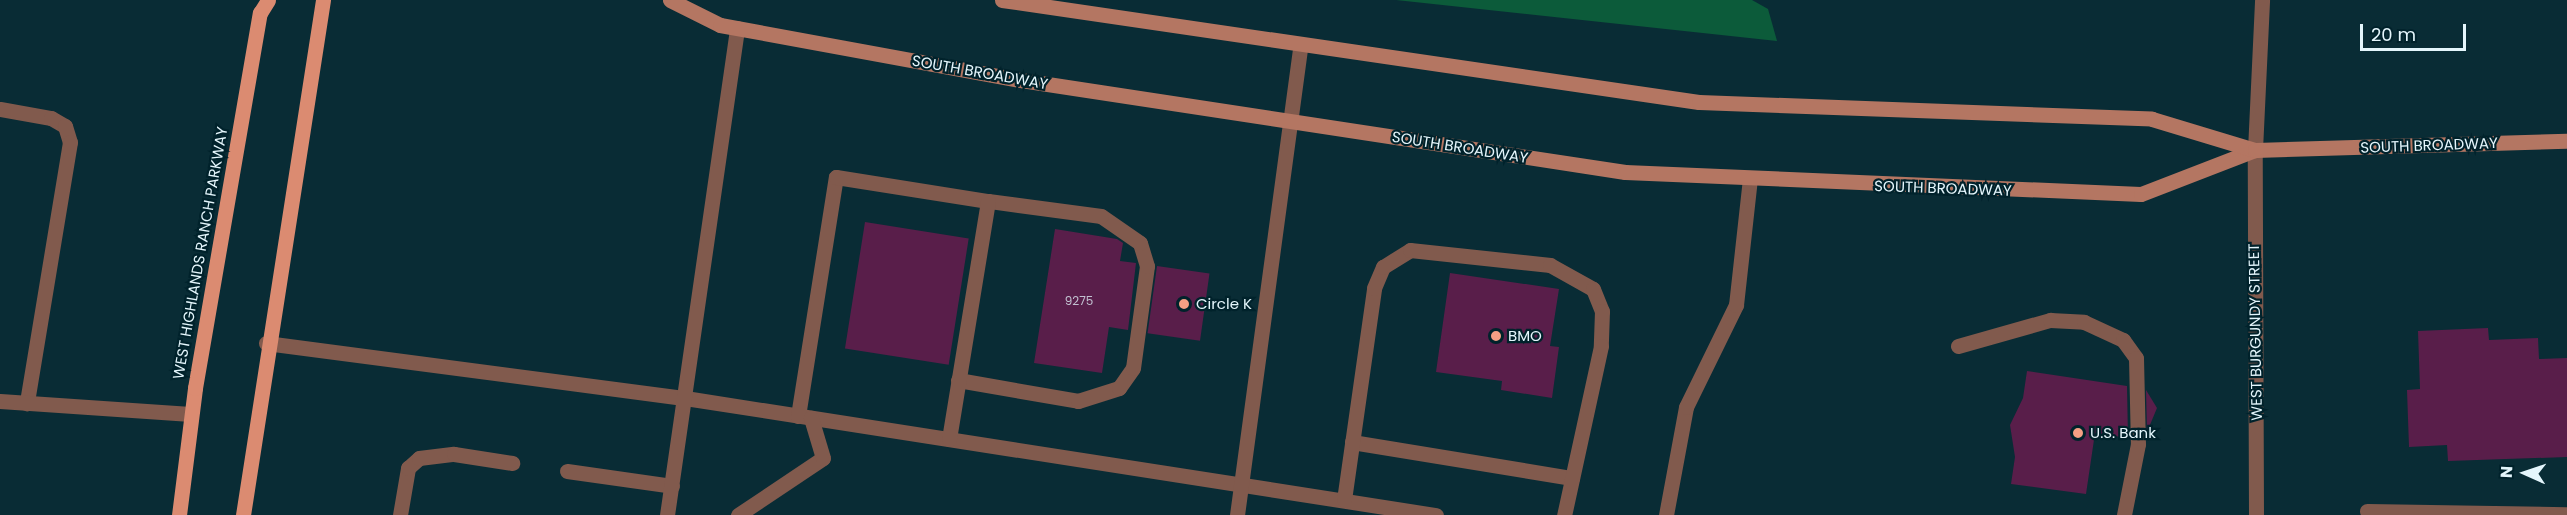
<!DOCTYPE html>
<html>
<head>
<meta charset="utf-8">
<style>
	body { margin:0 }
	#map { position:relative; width:2567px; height:515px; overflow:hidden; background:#092c35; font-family:Poppins,sans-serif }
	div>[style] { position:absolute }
	.green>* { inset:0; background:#0c5b3a }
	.building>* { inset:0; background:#591e4a; transform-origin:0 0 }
	.lane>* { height:15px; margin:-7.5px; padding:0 7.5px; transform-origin:7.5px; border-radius:7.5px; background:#815a4d }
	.street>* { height:15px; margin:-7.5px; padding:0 7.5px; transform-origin:7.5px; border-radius:7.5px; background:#815a4d }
	.secondary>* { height:15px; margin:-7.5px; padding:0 7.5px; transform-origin:7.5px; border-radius:7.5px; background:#b47662 }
	.primary>* { height:15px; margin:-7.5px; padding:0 7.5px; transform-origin:7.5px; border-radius:7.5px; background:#db8b71 }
	.dots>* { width:16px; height:16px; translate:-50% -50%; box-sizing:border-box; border:3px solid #00222b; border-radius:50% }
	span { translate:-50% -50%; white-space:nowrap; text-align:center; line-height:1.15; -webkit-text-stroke:4.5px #00222b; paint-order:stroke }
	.number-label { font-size:12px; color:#c1c0d0 }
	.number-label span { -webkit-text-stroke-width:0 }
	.street-label { font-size:15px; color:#e4f6fc }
	.poi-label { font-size:15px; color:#e4f6fc }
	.left { translate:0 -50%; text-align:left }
	.north { position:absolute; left:2495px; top:443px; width:60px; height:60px; -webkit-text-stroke:4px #00222b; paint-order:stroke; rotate:273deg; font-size:16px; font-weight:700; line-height:24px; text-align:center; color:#e4f6fc }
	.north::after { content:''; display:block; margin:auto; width:21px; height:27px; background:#e4f6fc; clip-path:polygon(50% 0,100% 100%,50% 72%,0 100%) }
	.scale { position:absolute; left:2360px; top:24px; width:106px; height:27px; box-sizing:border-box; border:3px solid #e4f6fc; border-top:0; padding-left:8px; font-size:18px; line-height:21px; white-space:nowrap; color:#e4f6fc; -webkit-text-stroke:4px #00222b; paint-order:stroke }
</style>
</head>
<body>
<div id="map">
	<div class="green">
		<i style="clip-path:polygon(1396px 0,1752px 0,1768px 9px,1777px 41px)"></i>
	</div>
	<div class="building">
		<i style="left:865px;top:222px;width:105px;height:128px;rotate:9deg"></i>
		<i style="clip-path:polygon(1055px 229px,1117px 239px,1123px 243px,1120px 261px,1136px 263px,1128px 330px,1109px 327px,1102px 373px,1034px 363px)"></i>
		<i style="left:1157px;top:266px;width:53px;height:68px;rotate:8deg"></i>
		<i style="clip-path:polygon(1450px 273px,1559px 289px,1550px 346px,1559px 347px,1552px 398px,1501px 390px,1502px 381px,1436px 372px)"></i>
		<i style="clip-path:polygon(2488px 328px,2489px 340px,2538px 338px,2539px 359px,2567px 358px,2567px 457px,2448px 461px,2447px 445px,2409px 447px,2407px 390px,2420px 389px,2418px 331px)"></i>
		<i style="clip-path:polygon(2027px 371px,2127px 386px,2128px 438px,2095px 433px,2086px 494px,2011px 484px,2015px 457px,2010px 425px,2023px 398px)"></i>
		<i style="clip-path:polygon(2146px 390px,2157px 408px,2147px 432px)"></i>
	</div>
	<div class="lane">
		<i style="left:0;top:109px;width:52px;rotate:10deg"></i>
		<i style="left:51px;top:118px;width:16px;rotate:30deg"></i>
		<i style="left:65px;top:126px;width:17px;rotate:73deg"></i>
		<i style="left:70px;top:142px;width:265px;rotate:99.4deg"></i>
		<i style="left:266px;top:343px;width:423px;rotate:7.5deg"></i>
		<i style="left:685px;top:398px;width:760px;rotate:8.86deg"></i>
		<i style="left:1958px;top:346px;width:96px;rotate:-15.8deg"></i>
		<i style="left:2050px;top:320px;width:34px;rotate:3deg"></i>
		<i style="left:2084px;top:322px;width:43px;rotate:24.8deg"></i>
		<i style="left:2123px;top:340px;width:22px;rotate:54deg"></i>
		<i style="left:2136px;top:358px;width:86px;rotate:88.7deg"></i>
		<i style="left:2138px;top:444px;width:72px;rotate:101.2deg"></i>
		<i style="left:958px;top:380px;width:122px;rotate:9.9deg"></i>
		<i style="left:1078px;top:401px;width:43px;rotate:-17.6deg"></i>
		<i style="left:1119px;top:388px;width:24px;rotate:-55deg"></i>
		<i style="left:1133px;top:368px;width:103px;rotate:-82.2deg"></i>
		<i style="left:1147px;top:266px;width:24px;rotate:-107deg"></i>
		<i style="left:1140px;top:243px;width:47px;rotate:-145.3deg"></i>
		<i style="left:1101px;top:216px;width:114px;rotate:-172.4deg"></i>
		<i style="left:0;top:401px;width:191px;rotate:3.9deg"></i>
		<i style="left:798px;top:416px;width:242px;rotate:-81deg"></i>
		<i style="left:836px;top:177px;width:154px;rotate:9deg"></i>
		<i style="left:988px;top:201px;width:241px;rotate:99.3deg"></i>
		<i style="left:1352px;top:442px;width:223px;rotate:9.3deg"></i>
		<i style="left:567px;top:471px;width:106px;rotate:8.1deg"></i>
		<i style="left:1344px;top:500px;width:214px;rotate:-81.9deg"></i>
		<i style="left:1374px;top:288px;width:23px;rotate:-67deg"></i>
		<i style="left:1383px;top:267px;width:32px;rotate:-32deg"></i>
		<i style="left:1410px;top:250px;width:141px;rotate:6.1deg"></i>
		<i style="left:1550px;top:265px;width:49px;rotate:29.2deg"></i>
		<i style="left:1593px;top:289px;width:24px;rotate:68deg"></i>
		<i style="left:1602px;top:311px;width:35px;rotate:92deg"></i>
		<i style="left:1601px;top:346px;width:173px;rotate:102.3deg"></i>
		<i style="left:2367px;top:511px;width:200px;rotate:0.9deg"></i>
		<i style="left:400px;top:515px;width:48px;rotate:-80.3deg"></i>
		<i style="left:408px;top:468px;width:15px;rotate:-42deg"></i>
		<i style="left:419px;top:458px;width:35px;rotate:-7deg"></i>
		<i style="left:454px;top:454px;width:59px;rotate:8.8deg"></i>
		<i style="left:667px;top:515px;width:492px;rotate:-81.8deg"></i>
		<i style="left:738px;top:515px;width:102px;rotate:-33.8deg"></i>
		<i style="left:823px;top:458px;width:42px;rotate:-106.7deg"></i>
		<i style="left:1237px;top:515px;width:472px;rotate:-82.3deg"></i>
		<i style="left:1666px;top:515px;width:110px;rotate:-79.5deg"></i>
		<i style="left:1686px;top:407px;width:114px;rotate:-63.9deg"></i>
		<i style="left:1736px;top:305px;width:127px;rotate:-83.7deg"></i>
	</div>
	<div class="street">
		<i style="left:2256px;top:515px;width:365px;rotate:-90.2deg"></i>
		<i style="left:2255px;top:150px;width:150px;rotate:-87.3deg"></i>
	</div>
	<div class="secondary">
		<i style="left:670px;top:0;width:56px;rotate:26.6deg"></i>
		<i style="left:720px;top:25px;width:306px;rotate:10.4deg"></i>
		<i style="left:1021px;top:80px;width:611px;rotate:8.66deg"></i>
		<i style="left:1625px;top:172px;width:516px;rotate:2.44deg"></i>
		<i style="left:2141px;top:194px;width:122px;rotate:-21.1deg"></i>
		<i style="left:1002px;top:0;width:704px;rotate:8.33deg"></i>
		<i style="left:1699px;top:102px;width:453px;rotate:2.1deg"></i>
		<i style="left:2152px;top:119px;width:108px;rotate:16.8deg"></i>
		<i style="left:2255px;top:150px;width:312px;rotate:-1.7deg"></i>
	</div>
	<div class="primary">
		<i style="left:179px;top:515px;width:128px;rotate:-82.8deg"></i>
		<i style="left:195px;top:388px;width:381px;rotate:-80.2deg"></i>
		<i style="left:260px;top:13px;width:15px;rotate:-58deg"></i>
		<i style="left:243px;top:515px;width:521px;rotate:-81.17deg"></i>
	</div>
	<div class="dots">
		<i style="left:1184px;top:304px;background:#f39f84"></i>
		<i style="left:1496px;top:336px;background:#f39f84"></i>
		<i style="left:2078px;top:433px;background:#f39f84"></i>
	</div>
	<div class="number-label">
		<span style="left:1079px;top:301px">9275</span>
	</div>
	<div class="street-label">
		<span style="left:980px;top:72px;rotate:10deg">SOUTH BROADWAY</span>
		<span style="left:2429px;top:145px;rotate:-2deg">SOUTH BROADWAY</span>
		<span style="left:1460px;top:147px;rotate:9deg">SOUTH BROADWAY</span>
		<span style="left:1943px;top:188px;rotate:2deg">SOUTH BROADWAY</span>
		<span style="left:200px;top:253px;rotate:-80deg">WEST HIGHLANDS RANCH PARKWAY</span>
		<span style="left:2255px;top:332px;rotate:-91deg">WEST BURGUNDY STREET</span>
	</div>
	<div class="poi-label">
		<span class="left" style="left:1196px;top:304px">Circle K</span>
		<span class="left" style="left:1508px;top:336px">BMO</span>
		<span class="left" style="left:2090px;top:433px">U.S. Bank</span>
	</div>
	<div class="north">N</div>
	<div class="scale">20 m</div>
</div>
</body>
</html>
